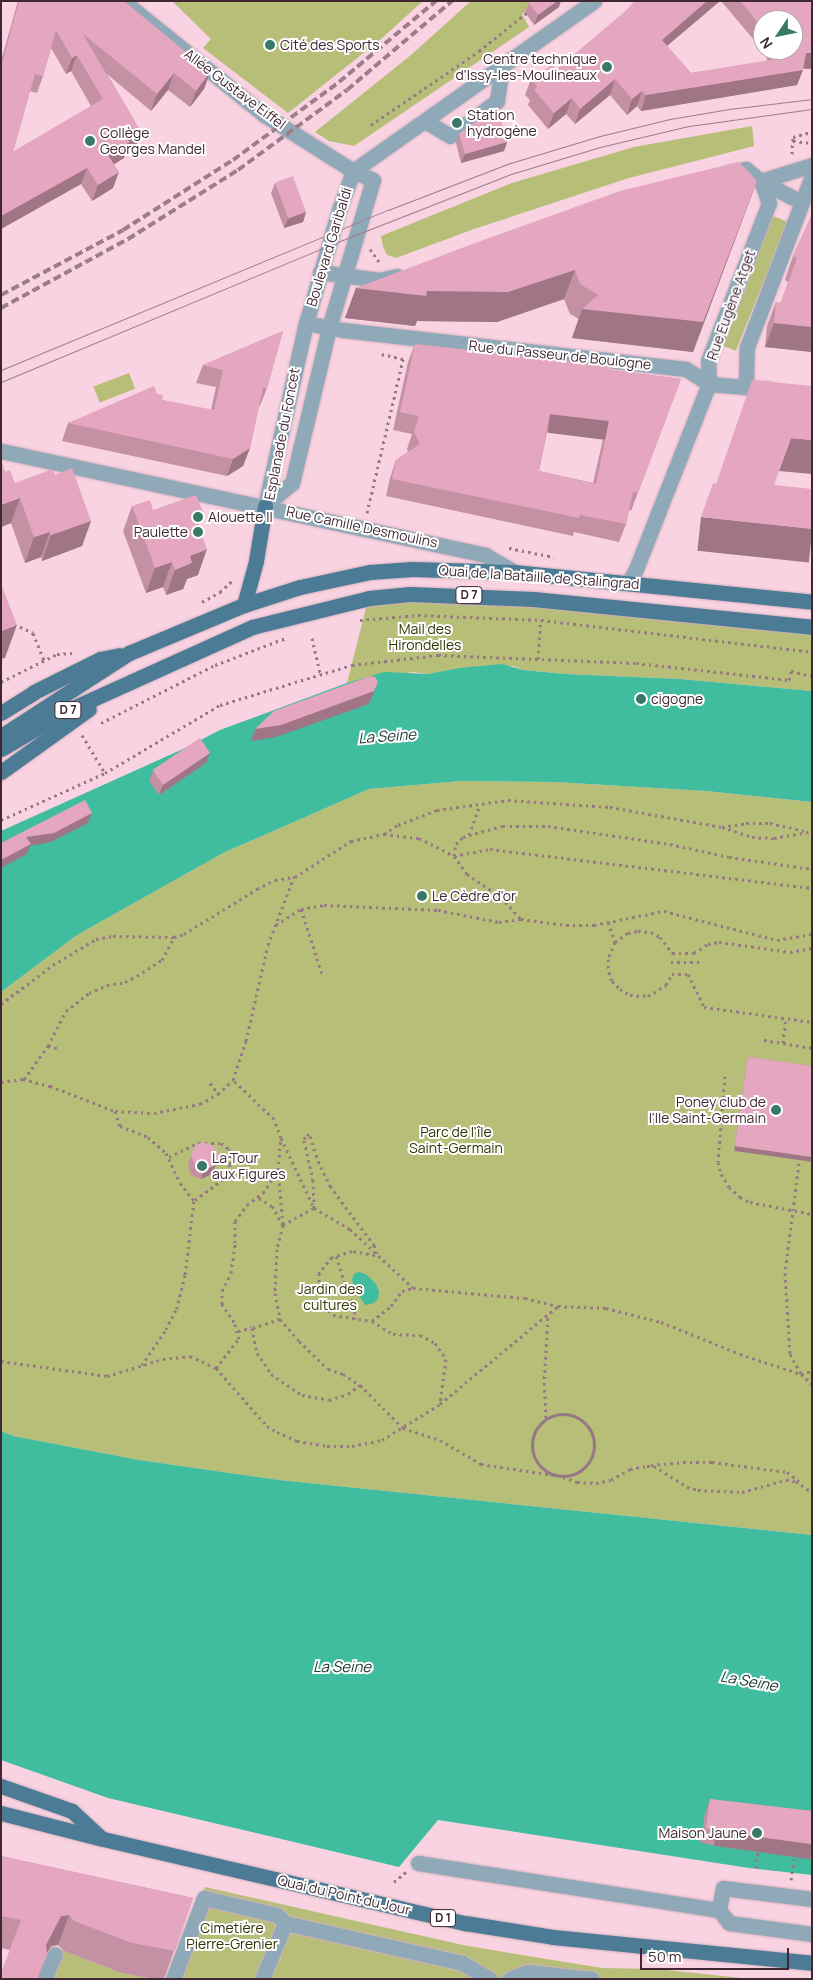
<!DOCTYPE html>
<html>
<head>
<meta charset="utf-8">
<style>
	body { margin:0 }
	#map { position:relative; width:813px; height:1980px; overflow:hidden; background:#f9d3e1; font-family:Manrope,sans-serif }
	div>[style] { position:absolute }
	.green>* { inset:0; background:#b6be78; transform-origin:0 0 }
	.water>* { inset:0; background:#40bc9f }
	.path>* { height:3px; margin-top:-1.5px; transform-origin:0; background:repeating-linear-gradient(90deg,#977984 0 2.5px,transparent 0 6.5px) }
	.path>.ring { margin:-1.5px; padding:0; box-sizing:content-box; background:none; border:3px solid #977984; border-radius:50% }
	.roads { filter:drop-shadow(0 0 1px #d4b1be) drop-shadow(0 0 1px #d4b1be) }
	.minor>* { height:15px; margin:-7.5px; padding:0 7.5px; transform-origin:7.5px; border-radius:7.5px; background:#90a9b8 }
	.major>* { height:15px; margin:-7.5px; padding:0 7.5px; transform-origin:7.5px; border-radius:7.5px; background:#4b7b95 }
	.tram>* { height:1px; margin:-0.5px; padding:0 0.5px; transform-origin:0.5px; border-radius:0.5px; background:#9c7d89 }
	.rail>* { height:4px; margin-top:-2px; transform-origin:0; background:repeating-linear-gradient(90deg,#9c7d89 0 8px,transparent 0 12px) }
	.wall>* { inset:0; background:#c490a4 }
	.shaded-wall>* { inset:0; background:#a07586; transform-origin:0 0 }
	.building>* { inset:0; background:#e4a7bf; transform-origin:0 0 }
	.dots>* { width:14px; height:14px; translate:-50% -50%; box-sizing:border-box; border:2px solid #fff; border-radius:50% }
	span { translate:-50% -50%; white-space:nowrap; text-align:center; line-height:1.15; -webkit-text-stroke:4px #fff; paint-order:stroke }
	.shield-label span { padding:1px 4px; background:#fff; border:1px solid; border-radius:4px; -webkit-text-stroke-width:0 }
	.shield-label { font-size:12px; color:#402832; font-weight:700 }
	.poi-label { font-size:14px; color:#402832 }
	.left { translate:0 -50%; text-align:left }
	.right { translate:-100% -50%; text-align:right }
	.street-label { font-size:14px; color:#402832 }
	.park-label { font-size:14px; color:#303400 }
	.water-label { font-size:15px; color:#1d3730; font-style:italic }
	.frame { position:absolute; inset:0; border:2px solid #402832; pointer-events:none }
	.north { position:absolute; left:753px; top:10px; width:50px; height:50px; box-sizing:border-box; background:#fff; border:1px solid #b3a9ad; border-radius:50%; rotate:236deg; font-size:14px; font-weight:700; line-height:20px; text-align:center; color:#402832 }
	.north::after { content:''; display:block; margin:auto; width:18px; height:22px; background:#397968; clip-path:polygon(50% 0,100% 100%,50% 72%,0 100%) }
	.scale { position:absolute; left:640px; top:1948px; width:149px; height:22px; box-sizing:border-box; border:2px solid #402832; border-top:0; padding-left:6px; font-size:15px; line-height:18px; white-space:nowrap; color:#402832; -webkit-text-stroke:4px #fff; paint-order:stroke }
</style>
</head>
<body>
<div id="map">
	<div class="green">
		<i style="clip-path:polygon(172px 1px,423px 1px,381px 39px,288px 113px,203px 48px,211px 39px)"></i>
		<i style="clip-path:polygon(471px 1px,537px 1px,522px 14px,529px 27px,354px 146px,329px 141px,315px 132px,411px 55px)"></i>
		<i style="clip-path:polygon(752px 126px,754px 146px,629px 178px,474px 229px,396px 258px,387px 255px,383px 247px,381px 236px,512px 183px,634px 147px)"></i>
		<i style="left:773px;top:216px;width:16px;height:139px;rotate:22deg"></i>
		<i style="left:129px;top:373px;width:17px;height:38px;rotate:69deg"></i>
		<i style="clip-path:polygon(368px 600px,567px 604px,812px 631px,812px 691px,680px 679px,565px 674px,523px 670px,513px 666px,459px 668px,428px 674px,413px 672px,347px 683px)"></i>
		<i style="clip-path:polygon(461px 781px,555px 782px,706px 791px,812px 802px,812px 1535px,279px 1480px,139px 1460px,13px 1436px,1px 1431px,1px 992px,77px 935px,223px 853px,369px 789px)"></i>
		<i style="clip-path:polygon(205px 1887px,463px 1945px,522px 1955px,602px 1968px,657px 1969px,751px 1979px,170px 1979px)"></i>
		<i style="clip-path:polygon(51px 1946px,121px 1973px,154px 1979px,38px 1979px)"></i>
	</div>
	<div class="water">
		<i style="clip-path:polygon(502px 664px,523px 670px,565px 674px,680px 679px,812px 691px,812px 802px,706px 791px,555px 782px,461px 781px,369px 789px,223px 853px,77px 935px,1px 992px,1px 831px,183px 749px,220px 730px,347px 683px,384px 672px,428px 674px,459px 668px)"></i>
		<i style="clip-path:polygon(360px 1272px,367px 1275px,376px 1284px,379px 1292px,378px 1299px,374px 1303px,365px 1305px,354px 1288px,352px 1279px,355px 1273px)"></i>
		<i style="clip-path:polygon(1px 1431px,13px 1436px,139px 1460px,279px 1480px,812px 1535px,812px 1875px,749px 1868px,438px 1820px,399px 1867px,108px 1798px,1px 1760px)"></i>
	</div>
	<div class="path">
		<i style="left:371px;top:125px;width:131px;rotate:-34.4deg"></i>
		<i style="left:479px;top:51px;width:64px;rotate:-38.7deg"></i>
		<i style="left:793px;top:141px;width:19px;rotate:6deg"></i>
		<i style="left:792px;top:154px;width:17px;rotate:-87deg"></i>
		<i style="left:793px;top:137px;width:20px;rotate:-15deg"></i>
		<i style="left:370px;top:249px;width:16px;rotate:55deg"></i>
		<i style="left:367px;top:513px;width:158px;rotate:-76.8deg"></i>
		<i style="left:403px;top:359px;width:26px;rotate:-167deg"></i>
		<i style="left:509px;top:548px;width:46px;rotate:11.3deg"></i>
		<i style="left:202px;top:602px;width:21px;rotate:-29deg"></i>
		<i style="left:220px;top:592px;width:19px;rotate:-43deg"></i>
		<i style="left:360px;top:620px;width:58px;rotate:-4.9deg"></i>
		<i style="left:418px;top:615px;width:123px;rotate:2.3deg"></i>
		<i style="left:541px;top:620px;width:273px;rotate:6.7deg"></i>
		<i style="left:14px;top:624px;width:21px;rotate:25deg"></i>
		<i style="left:33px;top:633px;width:29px;rotate:68deg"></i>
		<i style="left:312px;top:638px;width:37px;rotate:77deg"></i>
		<i style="left:538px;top:659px;width:39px;rotate:-86deg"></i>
		<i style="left:1px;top:682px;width:63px;rotate:-26.6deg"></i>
		<i style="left:57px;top:654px;width:15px;rotate:-4deg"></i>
		<i style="left:101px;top:723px;width:128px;rotate:-27deg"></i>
		<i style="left:215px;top:665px;width:76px;rotate:-20.8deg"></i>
		<i style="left:82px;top:735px;width:44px;rotate:58.8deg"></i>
		<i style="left:1px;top:820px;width:114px;rotate:-24.3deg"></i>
		<i style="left:105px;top:773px;width:134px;rotate:-30.6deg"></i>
		<i style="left:220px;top:705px;width:138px;rotate:-16.9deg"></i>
		<i style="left:352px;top:665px;width:87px;rotate:-6.6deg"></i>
		<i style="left:438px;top:655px;width:198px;rotate:2.3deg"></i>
		<i style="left:636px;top:663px;width:154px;rotate:6.3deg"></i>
		<i style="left:789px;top:680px;width:9px;rotate:-77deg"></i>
		<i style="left:791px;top:671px;width:22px;rotate:13deg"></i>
		<i style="left:722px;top:827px;width:24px;rotate:-9deg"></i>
		<i style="left:746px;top:823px;width:24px"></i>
		<i style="left:770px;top:823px;width:35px;rotate:13deg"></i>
		<i style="left:384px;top:834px;width:17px;rotate:-33deg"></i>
		<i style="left:398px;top:825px;width:42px;rotate:-21deg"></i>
		<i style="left:437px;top:810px;width:72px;rotate:-8deg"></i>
		<i style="left:508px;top:800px;width:102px;rotate:3.9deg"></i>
		<i style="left:610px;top:807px;width:114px;rotate:10.1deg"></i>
		<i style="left:722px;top:827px;width:32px;rotate:18deg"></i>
		<i style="left:752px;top:837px;width:22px;rotate:3deg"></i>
		<i style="left:774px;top:838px;width:39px;rotate:-10deg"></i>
		<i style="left:469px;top:835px;width:32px;rotate:-70deg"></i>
		<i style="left:454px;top:856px;width:12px;rotate:-81deg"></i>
		<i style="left:456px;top:844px;width:10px;rotate:-45deg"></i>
		<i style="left:463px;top:837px;width:6px;rotate:-18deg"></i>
		<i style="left:469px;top:835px;width:35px;rotate:-15deg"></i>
		<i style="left:503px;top:826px;width:45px"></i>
		<i style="left:548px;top:826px;width:123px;rotate:8.4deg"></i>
		<i style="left:670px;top:844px;width:60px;rotate:12.4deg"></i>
		<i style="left:729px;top:857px;width:84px;rotate:8.2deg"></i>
		<i style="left:454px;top:856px;width:37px;rotate:-11deg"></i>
		<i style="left:490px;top:849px;width:324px;rotate:6.9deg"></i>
		<i style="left:301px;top:909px;width:68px;rotate:72.1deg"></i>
		<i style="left:608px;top:922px;width:21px;rotate:71deg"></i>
		<i style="left:615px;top:942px;width:16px;rotate:-35deg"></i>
		<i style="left:628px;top:933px;width:10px;rotate:-11deg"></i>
		<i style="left:638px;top:931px;width:13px;rotate:4deg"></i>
		<i style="left:651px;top:932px;width:10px;rotate:29deg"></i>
		<i style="left:660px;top:937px;width:20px;rotate:53deg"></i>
		<i style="left:672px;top:953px;width:22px"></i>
		<i style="left:694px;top:953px;width:17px;rotate:-33deg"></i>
		<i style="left:708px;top:944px;width:11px;rotate:-10deg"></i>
		<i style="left:719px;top:942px;width:72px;rotate:8deg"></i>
		<i style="left:790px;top:952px;width:22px;rotate:-10deg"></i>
		<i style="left:276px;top:925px;width:30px;rotate:-33deg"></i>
		<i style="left:301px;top:909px;width:23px;rotate:-10deg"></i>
		<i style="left:324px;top:905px;width:114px;rotate:2.5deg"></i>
		<i style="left:438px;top:910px;width:62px;rotate:11.1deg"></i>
		<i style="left:499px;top:922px;width:22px;rotate:-8deg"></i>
		<i style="left:615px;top:942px;width:18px;rotate:112deg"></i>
		<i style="left:608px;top:959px;width:13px;rotate:86deg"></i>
		<i style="left:609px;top:972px;width:9px;rotate:72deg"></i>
		<i style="left:612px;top:981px;width:11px;rotate:45deg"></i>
		<i style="left:620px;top:989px;width:12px;rotate:31deg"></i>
		<i style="left:630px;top:995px;width:18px;rotate:3deg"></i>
		<i style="left:648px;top:996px;width:21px;rotate:-31deg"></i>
		<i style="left:666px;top:985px;width:13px;rotate:-61deg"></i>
		<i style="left:672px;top:974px;width:16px"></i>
		<i style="left:688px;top:974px;width:37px;rotate:64deg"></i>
		<i style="left:704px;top:1007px;width:109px;rotate:7.9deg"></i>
		<i style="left:671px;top:962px;width:30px"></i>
		<i style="left:1px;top:1004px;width:65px;rotate:-36.9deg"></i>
		<i style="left:53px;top:965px;width:50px;rotate:-31.2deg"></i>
		<i style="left:96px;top:939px;width:17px;rotate:-10deg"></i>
		<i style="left:113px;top:936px;width:61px;rotate:0.9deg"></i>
		<i style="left:174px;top:937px;width:10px;rotate:-17deg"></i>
		<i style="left:184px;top:934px;width:86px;rotate:-31.7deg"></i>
		<i style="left:257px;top:889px;width:20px;rotate:-27deg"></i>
		<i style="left:275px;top:880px;width:20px;rotate:-9deg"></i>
		<i style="left:295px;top:877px;width:67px;rotate:-32.7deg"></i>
		<i style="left:351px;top:841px;width:34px;rotate:-12deg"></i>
		<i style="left:384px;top:834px;width:35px;rotate:7deg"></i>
		<i style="left:419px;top:838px;width:39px;rotate:27deg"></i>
		<i style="left:454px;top:856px;width:22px;rotate:54deg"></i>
		<i style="left:467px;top:874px;width:41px;rotate:34.1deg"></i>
		<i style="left:501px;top:897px;width:30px;rotate:48deg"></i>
		<i style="left:521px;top:919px;width:45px;rotate:7.6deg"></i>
		<i style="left:566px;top:925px;width:28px"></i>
		<i style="left:594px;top:925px;width:71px;rotate:-11.3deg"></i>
		<i style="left:664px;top:911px;width:117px;rotate:14.4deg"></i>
		<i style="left:777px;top:940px;width:36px;rotate:-10deg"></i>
		<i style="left:764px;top:1040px;width:49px;rotate:9.5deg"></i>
		<i style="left:783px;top:1043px;width:24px;rotate:-83deg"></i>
		<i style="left:48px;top:1046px;width:9px;rotate:13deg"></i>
		<i style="left:725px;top:1076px;width:86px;rotate:94.7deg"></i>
		<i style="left:718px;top:1162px;width:12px;rotate:76deg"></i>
		<i style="left:721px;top:1174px;width:15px;rotate:58deg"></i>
		<i style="left:729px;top:1187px;width:15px;rotate:42deg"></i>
		<i style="left:740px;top:1197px;width:11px;rotate:27deg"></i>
		<i style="left:750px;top:1202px;width:63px;rotate:11deg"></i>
		<i style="left:24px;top:1079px;width:41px;rotate:-54deg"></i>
		<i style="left:48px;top:1046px;width:39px;rotate:-63deg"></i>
		<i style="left:66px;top:1011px;width:29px;rotate:-38deg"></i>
		<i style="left:89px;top:993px;width:20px;rotate:-24deg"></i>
		<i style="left:107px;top:985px;width:18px;rotate:-9deg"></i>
		<i style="left:125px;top:982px;width:13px;rotate:-27deg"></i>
		<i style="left:137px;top:976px;width:30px;rotate:-33deg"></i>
		<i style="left:162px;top:960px;width:26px;rotate:-62deg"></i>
		<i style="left:1px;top:1082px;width:22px;rotate:-8deg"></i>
		<i style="left:23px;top:1079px;width:28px;rotate:15deg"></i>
		<i style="left:50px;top:1086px;width:70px;rotate:21deg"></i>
		<i style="left:115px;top:1111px;width:39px;rotate:3deg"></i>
		<i style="left:154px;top:1113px;width:47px;rotate:-11.1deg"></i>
		<i style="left:200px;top:1104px;width:21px;rotate:-29deg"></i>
		<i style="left:218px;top:1094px;width:21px;rotate:-43deg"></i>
		<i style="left:233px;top:1080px;width:41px;rotate:-71.6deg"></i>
		<i style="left:246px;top:1041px;width:98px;rotate:-77.1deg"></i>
		<i style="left:268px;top:945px;width:73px;rotate:-69.1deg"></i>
		<i style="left:210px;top:1083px;width:14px;rotate:54deg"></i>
		<i style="left:115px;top:1111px;width:16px;rotate:72deg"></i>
		<i style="left:120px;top:1126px;width:30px;rotate:21deg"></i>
		<i style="left:148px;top:1137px;width:24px;rotate:42deg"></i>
		<i style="left:166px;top:1153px;width:33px;rotate:65deg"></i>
		<i style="left:180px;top:1183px;width:23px;rotate:52deg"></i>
		<i style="left:194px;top:1201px;width:75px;rotate:96.9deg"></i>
		<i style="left:185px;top:1275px;width:36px;rotate:104deg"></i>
		<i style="left:176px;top:1310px;width:24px;rotate:118deg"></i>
		<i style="left:165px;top:1331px;width:41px;rotate:124.1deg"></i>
		<i style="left:281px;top:1138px;width:77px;rotate:64.8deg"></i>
		<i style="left:314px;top:1208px;width:42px;rotate:30.3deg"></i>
		<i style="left:350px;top:1229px;width:86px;rotate:43.1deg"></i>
		<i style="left:413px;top:1288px;width:112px;rotate:5.1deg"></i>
		<i style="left:525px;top:1298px;width:34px;rotate:14deg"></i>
		<i style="left:169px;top:1157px;width:32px;rotate:-26deg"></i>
		<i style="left:198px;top:1143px;width:23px"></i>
		<i style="left:221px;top:1143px;width:10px;rotate:37deg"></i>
		<i style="left:229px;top:1149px;width:15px;rotate:86deg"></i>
		<i style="left:230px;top:1164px;width:17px;rotate:115deg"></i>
		<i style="left:223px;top:1179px;width:36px;rotate:143deg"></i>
		<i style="left:799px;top:1163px;width:111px;rotate:97.3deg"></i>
		<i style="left:785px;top:1273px;width:81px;rotate:86.5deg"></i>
		<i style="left:790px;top:1354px;width:23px;rotate:61deg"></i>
		<i style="left:801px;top:1374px;width:15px;rotate:42deg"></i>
		<i style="left:278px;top:1170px;width:55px;rotate:84.8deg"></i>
		<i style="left:283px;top:1225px;width:25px;rotate:104deg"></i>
		<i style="left:277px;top:1249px;width:44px;rotate:92.6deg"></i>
		<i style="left:275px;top:1293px;width:26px;rotate:79deg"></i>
		<i style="left:280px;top:1319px;width:29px;rotate:49deg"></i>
		<i style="left:299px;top:1341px;width:40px;rotate:44deg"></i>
		<i style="left:328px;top:1369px;width:16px;rotate:18deg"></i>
		<i style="left:343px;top:1374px;width:20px;rotate:33deg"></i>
		<i style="left:360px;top:1385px;width:61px;rotate:45deg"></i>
		<i style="left:403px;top:1428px;width:39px;rotate:18deg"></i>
		<i style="left:440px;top:1440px;width:48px;rotate:30.3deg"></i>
		<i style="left:481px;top:1464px;width:73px;rotate:8.7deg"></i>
		<i style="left:259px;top:1198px;width:15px;rotate:32deg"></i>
		<i style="left:272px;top:1206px;width:22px;rotate:60deg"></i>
		<i style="left:283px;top:1225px;width:35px;rotate:-29deg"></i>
		<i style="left:314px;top:1208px;width:27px;rotate:-92deg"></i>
		<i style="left:313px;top:1181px;width:43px;rotate:-102.1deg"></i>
		<i style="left:304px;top:1139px;width:6px;rotate:-59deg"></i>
		<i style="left:307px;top:1134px;width:4px;rotate:34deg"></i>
		<i style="left:310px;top:1136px;width:26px;rotate:72deg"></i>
		<i style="left:318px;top:1161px;width:28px;rotate:64deg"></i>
		<i style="left:330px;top:1186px;width:74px;rotate:53.3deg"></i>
		<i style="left:374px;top:1245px;width:9px;rotate:72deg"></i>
		<i style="left:375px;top:1255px;width:23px;rotate:-170deg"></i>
		<i style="left:352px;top:1251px;width:21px;rotate:163deg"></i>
		<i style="left:332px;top:1257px;width:21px;rotate:129deg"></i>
		<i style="left:319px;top:1273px;width:28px;rotate:90deg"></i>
		<i style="left:319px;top:1301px;width:20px;rotate:45deg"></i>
		<i style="left:333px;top:1315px;width:39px;rotate:9deg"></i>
		<i style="left:372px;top:1321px;width:24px;rotate:-38deg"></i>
		<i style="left:391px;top:1306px;width:19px;rotate:-54deg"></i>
		<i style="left:402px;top:1291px;width:11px;rotate:-15deg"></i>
		<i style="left:336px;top:1256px;width:66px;rotate:71.6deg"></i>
		<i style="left:280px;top:1319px;width:29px;rotate:162deg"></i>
		<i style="left:252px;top:1328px;width:25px;rotate:79deg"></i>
		<i style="left:257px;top:1353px;width:25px;rotate:56deg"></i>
		<i style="left:271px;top:1374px;width:37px;rotate:34deg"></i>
		<i style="left:302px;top:1395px;width:27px;rotate:10deg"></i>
		<i style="left:329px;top:1400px;width:20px;rotate:-18deg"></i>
		<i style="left:348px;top:1394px;width:15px;rotate:-37deg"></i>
		<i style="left:372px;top:1321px;width:25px;rotate:32deg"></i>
		<i style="left:393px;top:1334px;width:27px;rotate:2deg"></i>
		<i style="left:420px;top:1335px;width:17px;rotate:28deg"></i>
		<i style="left:435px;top:1343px;width:19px;rotate:55deg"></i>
		<i style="left:446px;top:1359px;width:45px;rotate:97.6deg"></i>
		<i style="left:238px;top:1331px;width:14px;rotate:-12deg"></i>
		<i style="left:1px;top:1361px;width:107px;rotate:8.1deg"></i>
		<i style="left:107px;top:1376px;width:59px;rotate:-16.9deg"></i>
		<i style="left:163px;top:1359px;width:27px;rotate:-6deg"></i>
		<i style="left:190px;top:1356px;width:29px;rotate:25deg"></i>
		<i style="left:216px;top:1368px;width:77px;rotate:48.7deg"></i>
		<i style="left:267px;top:1426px;width:12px;rotate:31deg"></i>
		<i style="left:277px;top:1432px;width:22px;rotate:24deg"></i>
		<i style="left:297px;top:1441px;width:30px;rotate:9deg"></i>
		<i style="left:327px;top:1446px;width:25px"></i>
		<i style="left:352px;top:1446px;width:31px;rotate:-11deg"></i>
		<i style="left:382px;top:1440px;width:68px;rotate:-31.8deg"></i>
		<i style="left:440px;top:1404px;width:153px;rotate:-39.7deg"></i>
		<i style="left:558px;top:1306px;width:48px;rotate:2.4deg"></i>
		<i style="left:606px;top:1308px;width:57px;rotate:14.3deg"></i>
		<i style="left:661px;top:1322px;width:85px;rotate:22.1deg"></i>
		<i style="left:740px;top:1354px;width:64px;rotate:18.2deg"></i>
		<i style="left:801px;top:1374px;width:11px;rotate:-15deg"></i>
		<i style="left:216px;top:1368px;width:37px;rotate:-52deg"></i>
		<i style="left:239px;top:1339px;width:18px;rotate:-106deg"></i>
		<i style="left:234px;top:1322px;width:22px;rotate:-124deg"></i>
		<i style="left:222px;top:1304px;width:13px;rotate:-90deg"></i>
		<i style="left:222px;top:1291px;width:20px;rotate:-63deg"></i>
		<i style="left:231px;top:1273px;width:30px;rotate:-82deg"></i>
		<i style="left:235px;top:1243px;width:22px;rotate:-90deg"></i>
		<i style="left:235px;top:1221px;width:20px;rotate:-53deg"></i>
		<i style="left:247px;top:1205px;width:20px;rotate:-37deg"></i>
		<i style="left:263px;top:1193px;width:27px;rotate:-57deg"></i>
		<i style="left:278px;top:1170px;width:32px;rotate:-85deg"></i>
		<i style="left:281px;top:1138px;width:20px;rotate:-110deg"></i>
		<i style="left:274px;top:1119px;width:57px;rotate:-136.4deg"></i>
		<i class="ring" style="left:532px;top:1414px;width:59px;height:59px"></i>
		<i style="left:546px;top:1418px;width:33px;rotate:-93deg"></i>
		<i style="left:544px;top:1385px;width:69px;rotate:-86.7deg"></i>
		<i style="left:651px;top:1465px;width:32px;rotate:-5deg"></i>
		<i style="left:683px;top:1462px;width:29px"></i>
		<i style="left:712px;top:1462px;width:76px;rotate:7.6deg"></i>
		<i style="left:787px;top:1472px;width:15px;rotate:37deg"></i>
		<i style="left:563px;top:1477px;width:15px;rotate:20deg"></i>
		<i style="left:577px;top:1482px;width:19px;rotate:3deg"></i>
		<i style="left:596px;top:1483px;width:15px;rotate:-11deg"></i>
		<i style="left:611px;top:1480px;width:22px;rotate:-30deg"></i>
		<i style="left:630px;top:1469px;width:17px;rotate:-10deg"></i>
		<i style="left:647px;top:1466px;width:7px"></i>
		<i style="left:654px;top:1466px;width:39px;rotate:32deg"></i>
		<i style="left:687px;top:1487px;width:11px;rotate:15deg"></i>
		<i style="left:698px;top:1490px;width:44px;rotate:2.6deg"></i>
		<i style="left:742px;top:1492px;width:46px;rotate:-15.3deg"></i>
		<i style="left:786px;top:1480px;width:10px;rotate:6deg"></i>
		<i style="left:796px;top:1481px;width:19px;rotate:35deg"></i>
		<i style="left:756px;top:1868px;width:16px;rotate:-83deg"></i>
		<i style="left:791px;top:1880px;width:24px;rotate:-81deg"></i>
		<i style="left:394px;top:1882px;width:16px;rotate:-40deg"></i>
	</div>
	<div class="roads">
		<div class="minor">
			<i style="left:123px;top:1px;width:180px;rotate:38.9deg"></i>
			<i style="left:263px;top:114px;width:107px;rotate:32.3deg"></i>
			<i style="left:353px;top:171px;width:22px;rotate:24deg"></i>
			<i style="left:373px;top:180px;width:154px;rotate:106.6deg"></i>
			<i style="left:329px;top:328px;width:159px;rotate:103.4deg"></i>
			<i style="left:292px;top:483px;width:35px;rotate:140deg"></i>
			<i style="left:425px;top:121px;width:29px;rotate:31deg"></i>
			<i style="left:450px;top:136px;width:59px;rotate:-36.7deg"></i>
			<i style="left:497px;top:101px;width:35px;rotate:-82deg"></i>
			<i style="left:727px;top:173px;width:19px;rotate:-12deg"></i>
			<i style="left:746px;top:169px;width:19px;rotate:39deg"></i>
			<i style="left:761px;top:181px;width:45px;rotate:27.7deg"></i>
			<i style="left:761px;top:181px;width:53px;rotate:-17.4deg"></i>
			<i style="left:320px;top:272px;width:60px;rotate:7.7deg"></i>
			<i style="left:379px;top:280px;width:18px;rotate:-13deg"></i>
			<i style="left:306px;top:323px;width:38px;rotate:11deg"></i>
			<i style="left:343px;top:330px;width:345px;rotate:6.5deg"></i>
			<i style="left:686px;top:369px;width:27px;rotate:33deg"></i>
			<i style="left:709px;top:384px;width:60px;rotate:4.8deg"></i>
			<i style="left:746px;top:386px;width:39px;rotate:-89deg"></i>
			<i style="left:747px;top:347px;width:183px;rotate:-69.2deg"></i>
			<i style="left:1px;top:451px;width:495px;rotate:12.1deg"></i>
			<i style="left:485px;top:555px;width:34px;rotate:30deg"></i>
			<i style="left:265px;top:506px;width:188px;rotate:-77.4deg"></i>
			<i style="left:306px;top:323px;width:121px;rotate:-73.7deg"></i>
			<i style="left:340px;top:207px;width:38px;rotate:-70deg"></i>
			<i style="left:353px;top:171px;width:295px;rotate:-35.2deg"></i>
			<i style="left:628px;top:583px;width:16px;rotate:-60deg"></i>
			<i style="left:636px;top:569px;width:199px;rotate:-68.5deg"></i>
			<i style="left:709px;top:384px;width:23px;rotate:-92deg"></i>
			<i style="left:708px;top:361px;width:169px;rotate:-68.9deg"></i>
			<i style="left:769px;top:203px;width:23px;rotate:-110deg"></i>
			<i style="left:418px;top:1863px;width:305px;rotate:8.9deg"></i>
			<i style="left:719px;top:1910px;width:16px;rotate:52deg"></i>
			<i style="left:729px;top:1923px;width:84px;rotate:7.5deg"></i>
			<i style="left:719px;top:1910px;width:22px;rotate:-80deg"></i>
			<i style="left:723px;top:1888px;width:90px;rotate:7deg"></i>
			<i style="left:44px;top:1979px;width:27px;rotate:-66deg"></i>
			<i style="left:173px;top:1979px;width:87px;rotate:-69.1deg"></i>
			<i style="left:204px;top:1898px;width:75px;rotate:13.1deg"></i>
			<i style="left:277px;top:1915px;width:11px;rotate:45deg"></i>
			<i style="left:285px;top:1923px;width:181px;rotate:12.7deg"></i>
			<i style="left:462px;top:1963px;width:32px;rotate:30deg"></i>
			<i style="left:262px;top:1979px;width:61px;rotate:-67.7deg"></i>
			<i style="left:510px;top:1979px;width:18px;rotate:-22deg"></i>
			<i style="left:527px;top:1972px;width:65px;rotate:6.1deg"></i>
		</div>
		<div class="major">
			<i style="left:244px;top:605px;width:46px;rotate:-74.7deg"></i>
			<i style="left:256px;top:561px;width:56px;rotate:-80.7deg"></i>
			<i style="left:1px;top:713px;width:39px;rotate:-32deg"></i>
			<i style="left:34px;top:692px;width:74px;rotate:-26.6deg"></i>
			<i style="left:100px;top:659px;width:20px;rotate:-11deg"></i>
			<i style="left:1px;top:736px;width:153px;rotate:-33deg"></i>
			<i style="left:129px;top:653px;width:125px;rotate:-22.7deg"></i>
			<i style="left:244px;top:605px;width:59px;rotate:-17.8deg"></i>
			<i style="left:300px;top:587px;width:72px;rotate:-12.1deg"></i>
			<i style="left:370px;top:572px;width:42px;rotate:-4.1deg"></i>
			<i style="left:412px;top:569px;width:102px;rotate:1.7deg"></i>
			<i style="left:514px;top:572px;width:300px;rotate:5.7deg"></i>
			<i style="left:1px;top:749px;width:73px;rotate:-30.4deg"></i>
			<i style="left:64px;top:712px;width:206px;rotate:-24.3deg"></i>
			<i style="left:252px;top:627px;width:121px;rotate:-13.9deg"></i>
			<i style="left:369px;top:598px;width:41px;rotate:-5.6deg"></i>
			<i style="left:410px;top:594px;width:123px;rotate:2.3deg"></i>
			<i style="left:533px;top:599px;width:280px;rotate:5.7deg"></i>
			<i style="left:1px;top:772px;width:108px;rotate:-35.6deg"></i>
			<i style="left:1px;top:1786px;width:75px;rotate:19.4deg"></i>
			<i style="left:72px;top:1811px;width:40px;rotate:43deg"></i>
			<i style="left:1px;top:1813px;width:105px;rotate:14.3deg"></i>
			<i style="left:103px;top:1839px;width:372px;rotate:13.1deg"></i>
			<i style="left:465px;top:1923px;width:89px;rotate:9deg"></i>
			<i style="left:553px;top:1937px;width:260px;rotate:5.7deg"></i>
		</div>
	</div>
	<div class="tram">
		<i style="left:1px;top:370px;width:419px;rotate:-22.5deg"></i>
		<i style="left:388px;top:210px;width:128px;rotate:-21.1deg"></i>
		<i style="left:507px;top:164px;width:97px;rotate:-16.8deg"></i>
		<i style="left:600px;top:136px;width:72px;rotate:-13.7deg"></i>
		<i style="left:670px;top:119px;width:60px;rotate:-9.6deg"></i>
		<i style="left:729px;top:109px;width:84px;rotate:-6.9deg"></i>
		<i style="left:1px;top:382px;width:362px;rotate:-22.6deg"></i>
		<i style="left:335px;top:243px;width:189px;rotate:-21.4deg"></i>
		<i style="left:511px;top:174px;width:93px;rotate:-16.9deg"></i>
		<i style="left:600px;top:147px;width:91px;rotate:-13.3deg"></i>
		<i style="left:689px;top:126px;width:124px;rotate:-7.9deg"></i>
	</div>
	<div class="rail">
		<i style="left:1px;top:295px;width:138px;rotate:-28deg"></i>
		<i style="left:123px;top:230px;width:130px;rotate:-32.5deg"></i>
		<i style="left:233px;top:160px;width:132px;rotate:-36.3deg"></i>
		<i style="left:339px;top:82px;width:126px;rotate:-39.9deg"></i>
		<i style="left:1px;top:308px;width:145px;rotate:-28.5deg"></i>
		<i style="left:128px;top:239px;width:130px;rotate:-32.1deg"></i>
		<i style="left:238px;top:170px;width:135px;rotate:-36.3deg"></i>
		<i style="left:347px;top:90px;width:138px;rotate:-40.3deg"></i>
	</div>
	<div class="wall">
		<i style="clip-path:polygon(evenodd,18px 1px,124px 1px,210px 72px,204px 89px,190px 107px,168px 90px,151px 111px,107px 74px,141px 132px,135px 149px,125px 154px,124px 158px,114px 164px,113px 188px,92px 201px,81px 184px,1px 229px,1px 61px,18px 1px,51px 48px,66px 74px,71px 71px,91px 106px,13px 152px,30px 91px,37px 93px,43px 76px,51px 48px)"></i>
		<i style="clip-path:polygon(635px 1px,720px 1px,667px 46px,691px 73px,767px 61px,766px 50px,793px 50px,793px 20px,763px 20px,763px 35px,762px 32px,754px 40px,721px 1px,812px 1px,812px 69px,803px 69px,797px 85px,641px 111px,637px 106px,627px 115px,610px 95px,575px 124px,566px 114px,548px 129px,528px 105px,530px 100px,525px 95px,531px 79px,556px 70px,627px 10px)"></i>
		<i style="clip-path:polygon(529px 3px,559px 7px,534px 25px,525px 12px)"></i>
		<i style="clip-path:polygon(459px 134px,507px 142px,504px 151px,461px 163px,456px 143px)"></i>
		<i style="clip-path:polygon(757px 181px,693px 352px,572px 338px,579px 319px,570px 314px,564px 299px,497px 322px,417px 321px,415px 326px,345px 318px,356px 288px)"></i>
		<i style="clip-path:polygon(275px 183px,306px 212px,303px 222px,284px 228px,271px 193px)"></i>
		<i style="clip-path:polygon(812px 214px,812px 352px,765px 347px,767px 326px,776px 302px,781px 302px,788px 282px,785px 280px,793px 256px)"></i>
		<i style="clip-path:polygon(283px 331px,267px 388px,260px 406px,259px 406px,250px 448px,243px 466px,227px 476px,62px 441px,68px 423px,157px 394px,162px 400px,211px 410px,216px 387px,196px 383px,203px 365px)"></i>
		<i style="clip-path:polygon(evenodd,415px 344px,681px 379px,631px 511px,629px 510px,626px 524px,619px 542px,574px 532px,573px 536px,386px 496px,390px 478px,396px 460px,408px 452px,407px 449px,412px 434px,393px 430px,408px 362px,415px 344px,547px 432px,603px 439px,593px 483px,539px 471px,547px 432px)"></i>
		<i style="clip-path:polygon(1px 460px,5px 472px,15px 483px,55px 475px,91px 521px,82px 546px,42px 561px,41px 557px,25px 563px,11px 523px,1px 527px)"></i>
		<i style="clip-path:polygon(132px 506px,153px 510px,203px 512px,198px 525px,198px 575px,187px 579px,183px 589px,166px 595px,163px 587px,146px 593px,123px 531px)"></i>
		<i style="clip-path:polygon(206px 763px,159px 795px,149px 781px,153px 771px)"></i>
		<i style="clip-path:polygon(748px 1057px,812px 1066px,734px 1151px,747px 1062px)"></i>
		<i style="clip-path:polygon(195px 1146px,212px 1174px,201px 1179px,191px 1175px,188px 1165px)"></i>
		<i style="clip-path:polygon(710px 1799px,812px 1811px,812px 1859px,711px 1845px,700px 1842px,705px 1813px)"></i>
		<i style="clip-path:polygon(1px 1856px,193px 1898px,164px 1979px,154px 1979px,121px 1973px,64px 1951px,58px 1945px,51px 1946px,47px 1953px,38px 1979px,1px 1979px,10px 1950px,1px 1948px)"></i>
	</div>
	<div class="shaded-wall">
		<i style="clip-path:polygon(557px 1px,561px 1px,559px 7px,534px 25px,538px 15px)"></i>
		<i style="clip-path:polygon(707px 1px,720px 1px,656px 55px,662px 40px)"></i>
		<i style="clip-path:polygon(763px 22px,762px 32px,754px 40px,760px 25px)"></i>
		<i style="clip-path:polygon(806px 53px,812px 53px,812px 69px,801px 68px)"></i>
		<i style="clip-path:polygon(77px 55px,71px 71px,66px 74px,72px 58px)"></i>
		<i style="clip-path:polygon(803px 70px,797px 85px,641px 111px,646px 95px)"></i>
		<i style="clip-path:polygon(210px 72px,204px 89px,190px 107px,196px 91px)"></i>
		<i style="clip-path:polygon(174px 73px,168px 90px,151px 111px,157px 94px)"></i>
		<i style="clip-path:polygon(615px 79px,610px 95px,575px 124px,580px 109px)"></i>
		<i style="clip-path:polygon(642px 91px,637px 106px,627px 115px,632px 99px)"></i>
		<i style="clip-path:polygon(572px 98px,566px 114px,548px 129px,554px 113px)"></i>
		<i style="clip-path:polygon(141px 132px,135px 149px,125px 154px,124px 158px,102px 172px,108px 155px,128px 140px)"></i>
		<i style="clip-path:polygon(507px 142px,504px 151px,461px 163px,465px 154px)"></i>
		<i style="clip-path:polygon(87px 168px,81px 184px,1px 229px,1px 216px)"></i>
		<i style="clip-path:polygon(119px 172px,113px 188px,92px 201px,98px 185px)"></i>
		<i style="clip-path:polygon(757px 181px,693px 352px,572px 338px,582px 309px)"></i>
		<i style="clip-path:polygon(306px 212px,303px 222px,284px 228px,288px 219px)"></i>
		<i style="clip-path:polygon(575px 270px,564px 299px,497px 322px,417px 321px,415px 326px,345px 318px,356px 288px,427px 291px)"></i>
		<i style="clip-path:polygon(774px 323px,812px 327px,812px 352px,765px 347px)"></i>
		<i style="left:550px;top:414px;width:59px;height:19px;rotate:7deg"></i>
		<i style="clip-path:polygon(791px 438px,812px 440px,812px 474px,779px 471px,762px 517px)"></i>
		<i style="clip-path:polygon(250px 448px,243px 466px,227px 476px,233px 459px)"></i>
		<i style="clip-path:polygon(20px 498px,11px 523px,1px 527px,1px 505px)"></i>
		<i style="clip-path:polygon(203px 512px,194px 537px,194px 515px)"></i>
		<i style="left:701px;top:517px;width:112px;height:34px;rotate:6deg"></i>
		<i style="clip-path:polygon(91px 521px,82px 546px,42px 561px,51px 535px)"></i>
		<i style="clip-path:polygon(50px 532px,41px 557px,25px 563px,34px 537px)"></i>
		<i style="clip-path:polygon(207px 549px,198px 575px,187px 579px,183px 589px,166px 595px,175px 570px,190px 556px)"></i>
		<i style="clip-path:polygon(172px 562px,163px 587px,146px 593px,155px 568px)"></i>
		<i style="clip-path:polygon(17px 625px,5px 658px,1px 659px,1px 631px)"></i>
		<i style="clip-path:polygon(378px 682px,369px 704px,276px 737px,251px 741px,255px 729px)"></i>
		<i style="clip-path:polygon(210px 753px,206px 763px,159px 795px,162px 786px)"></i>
		<i style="clip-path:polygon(92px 813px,88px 823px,51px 842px,30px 846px,27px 854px,1px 868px,1px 860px,26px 837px)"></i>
		<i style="left:735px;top:1146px;width:78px;height:5px;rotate:8deg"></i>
		<i style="clip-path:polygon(216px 1165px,212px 1174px,201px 1179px,204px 1170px)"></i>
		<i style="left:716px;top:1831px;width:97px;height:15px;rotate:8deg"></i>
		<i style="clip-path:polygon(69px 1915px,58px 1945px,51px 1946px,35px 1975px,46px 1945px,61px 1916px)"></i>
	</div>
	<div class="building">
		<i style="clip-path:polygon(evenodd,19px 1px,124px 1px,210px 72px,196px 91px,174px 73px,157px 94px,82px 33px,141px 132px,128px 140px,130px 142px,108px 155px,119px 172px,98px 185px,87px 168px,1px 216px,1px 67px,19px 1px,56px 30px,72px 58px,77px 55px,103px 99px,13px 152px,35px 74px,43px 76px,56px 30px)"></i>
		<i style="clip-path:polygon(531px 1px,557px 1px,538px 15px,529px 3px)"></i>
		<i style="clip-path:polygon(635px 1px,707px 1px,662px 40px,691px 73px,782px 58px,775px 50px,793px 50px,793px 20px,769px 20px,768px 17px,765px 20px,763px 20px,763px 22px,760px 25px,740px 1px,812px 1px,812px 53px,806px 53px,803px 70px,646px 95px,642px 91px,632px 99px,615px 79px,580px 109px,572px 98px,554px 113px,534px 90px,537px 87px,531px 79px,552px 65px,556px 70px,627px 10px)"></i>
		<i style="clip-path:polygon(497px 106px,507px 142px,465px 154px,459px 134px)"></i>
		<i style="clip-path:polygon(739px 162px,757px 181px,703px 322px,582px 309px,598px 295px,580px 284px,575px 270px,508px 292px,427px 291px,426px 296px,356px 288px,475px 243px,620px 191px)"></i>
		<i style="left:293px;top:176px;width:38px;height:19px;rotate:70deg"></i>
		<i style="clip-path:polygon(812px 214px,812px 327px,774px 323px,776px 302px,781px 302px,797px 258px,793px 256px)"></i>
		<i style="clip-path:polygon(283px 331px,267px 388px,263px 388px,250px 448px,233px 459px,68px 423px,154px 386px,157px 394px,163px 395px,162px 400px,214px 410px,223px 370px,203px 365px)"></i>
		<i style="clip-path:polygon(evenodd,415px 344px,613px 366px,612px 370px,681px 379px,638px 493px,633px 492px,626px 524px,580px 515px,579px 518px,392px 479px,396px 460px,420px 444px,414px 432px,419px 416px,400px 412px,415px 344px,550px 414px,609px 421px,596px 484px,539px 471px,550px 414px)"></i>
		<i style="clip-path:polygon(752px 380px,812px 386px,812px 440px,791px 438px,774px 485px,812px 489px,812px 529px,701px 517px,713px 483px,716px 484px)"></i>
		<i style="clip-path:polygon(1px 460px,5px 472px,10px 470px,15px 483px,53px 469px,55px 475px,72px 468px,91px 521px,51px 535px,50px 532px,34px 537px,20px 498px,1px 505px)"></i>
		<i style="clip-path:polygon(196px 495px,203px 512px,194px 515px,207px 549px,190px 556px,192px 563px,175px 570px,172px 562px,155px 568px,132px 506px,150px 500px,153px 510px)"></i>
		<i style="clip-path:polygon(1px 584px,17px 625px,1px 631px)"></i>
		<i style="clip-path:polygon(370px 676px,375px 677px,378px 682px,374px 691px,281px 725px,255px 729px,274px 711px)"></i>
		<i style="left:200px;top:738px;width:18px;height:57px;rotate:56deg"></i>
		<i style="clip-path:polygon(85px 800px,92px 813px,54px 833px,26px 837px,31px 844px,1px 860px,1px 843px)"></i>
		<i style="clip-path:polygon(748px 1057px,812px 1066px,812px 1157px,735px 1146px)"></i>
		<i style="clip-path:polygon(202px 1142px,214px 1146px,219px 1155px,216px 1165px,204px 1170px,195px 1165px,191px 1156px,195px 1146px)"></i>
		<i style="clip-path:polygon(710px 1799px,812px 1811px,812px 1844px,716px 1831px,706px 1828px)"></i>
		<i style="clip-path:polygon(1px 1856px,193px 1898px,175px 1951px,132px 1943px,74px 1921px,69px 1915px,61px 1916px,46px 1945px,47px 1954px,37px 1979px,1px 1979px,1px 1973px,21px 1920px,1px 1916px)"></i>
	</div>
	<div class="dots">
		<i style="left:270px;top:45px;background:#397968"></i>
		<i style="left:607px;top:67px;background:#397968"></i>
		<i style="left:457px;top:123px;background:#397968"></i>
		<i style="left:90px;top:141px;background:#397968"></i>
		<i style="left:198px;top:517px;background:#397968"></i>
		<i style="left:198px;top:532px;background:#397968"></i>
		<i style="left:641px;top:699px;background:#397968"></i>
		<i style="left:422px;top:896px;background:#397968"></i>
		<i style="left:776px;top:1110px;background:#397968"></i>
		<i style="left:202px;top:1166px;background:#397968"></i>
		<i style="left:757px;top:1833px;background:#397968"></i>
	</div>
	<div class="shield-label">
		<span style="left:469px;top:595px">D 7</span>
		<span style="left:68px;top:710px">D 7</span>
		<span style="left:443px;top:1918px">D 1</span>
	</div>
	<div class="poi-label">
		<span class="left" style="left:280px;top:45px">Cité des Sports</span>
		<span class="right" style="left:597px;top:67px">Centre technique<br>d'Issy-les-Moulineaux</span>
		<span class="left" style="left:467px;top:123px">Station<br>hydrogène</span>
		<span class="left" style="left:100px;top:141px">Collège<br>Georges Mandel</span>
		<span class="left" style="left:208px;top:517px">Alouette II</span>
		<span class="right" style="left:188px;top:532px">Paulette</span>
		<span class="left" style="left:651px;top:699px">cigogne</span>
		<span class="left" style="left:432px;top:896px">Le Cèdre d'or</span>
		<span class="right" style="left:766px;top:1110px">Poney club de<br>l'Ile Saint-Germain</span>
		<span class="left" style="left:212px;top:1166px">La Tour<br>aux Figures</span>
		<span class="right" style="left:747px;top:1833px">Maison Jaune</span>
	</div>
	<div class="street-label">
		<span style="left:235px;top:89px;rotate:37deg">Allée Gustave Eiffel</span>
		<span style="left:329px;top:247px;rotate:-73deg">Boulevard Garibaldi</span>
		<span style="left:731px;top:305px;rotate:-70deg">Rue Eugène Atget</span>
		<span style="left:560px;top:355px;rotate:6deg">Rue du Passeur de Boulogne</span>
		<span style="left:282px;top:434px;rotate:-79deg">Esplanade du Foncet</span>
		<span style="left:362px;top:527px;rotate:12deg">Rue Camille Desmoulins</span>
		<span style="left:539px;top:577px;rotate:4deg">Quai de la Bataille de Stalingrad</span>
		<span style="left:344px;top:1895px;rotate:13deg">Quai du Point du Jour</span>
	</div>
	<div class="park-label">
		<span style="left:425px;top:637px">Mail des<br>Hirondelles</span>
		<span style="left:456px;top:1140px">Parc de l'île<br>Saint-Germain</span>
		<span style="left:330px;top:1297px">Jardin des<br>cultures</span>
		<span style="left:232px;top:1936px">Cimetière<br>Pierre-Grenier</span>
	</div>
	<div class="water-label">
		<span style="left:387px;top:736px;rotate:-4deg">La Seine</span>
		<span style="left:342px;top:1667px">La Seine</span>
		<span style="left:749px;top:1681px;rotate:10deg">La Seine</span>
	</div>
	<div class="frame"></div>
	<div class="north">N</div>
	<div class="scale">50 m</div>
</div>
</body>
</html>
